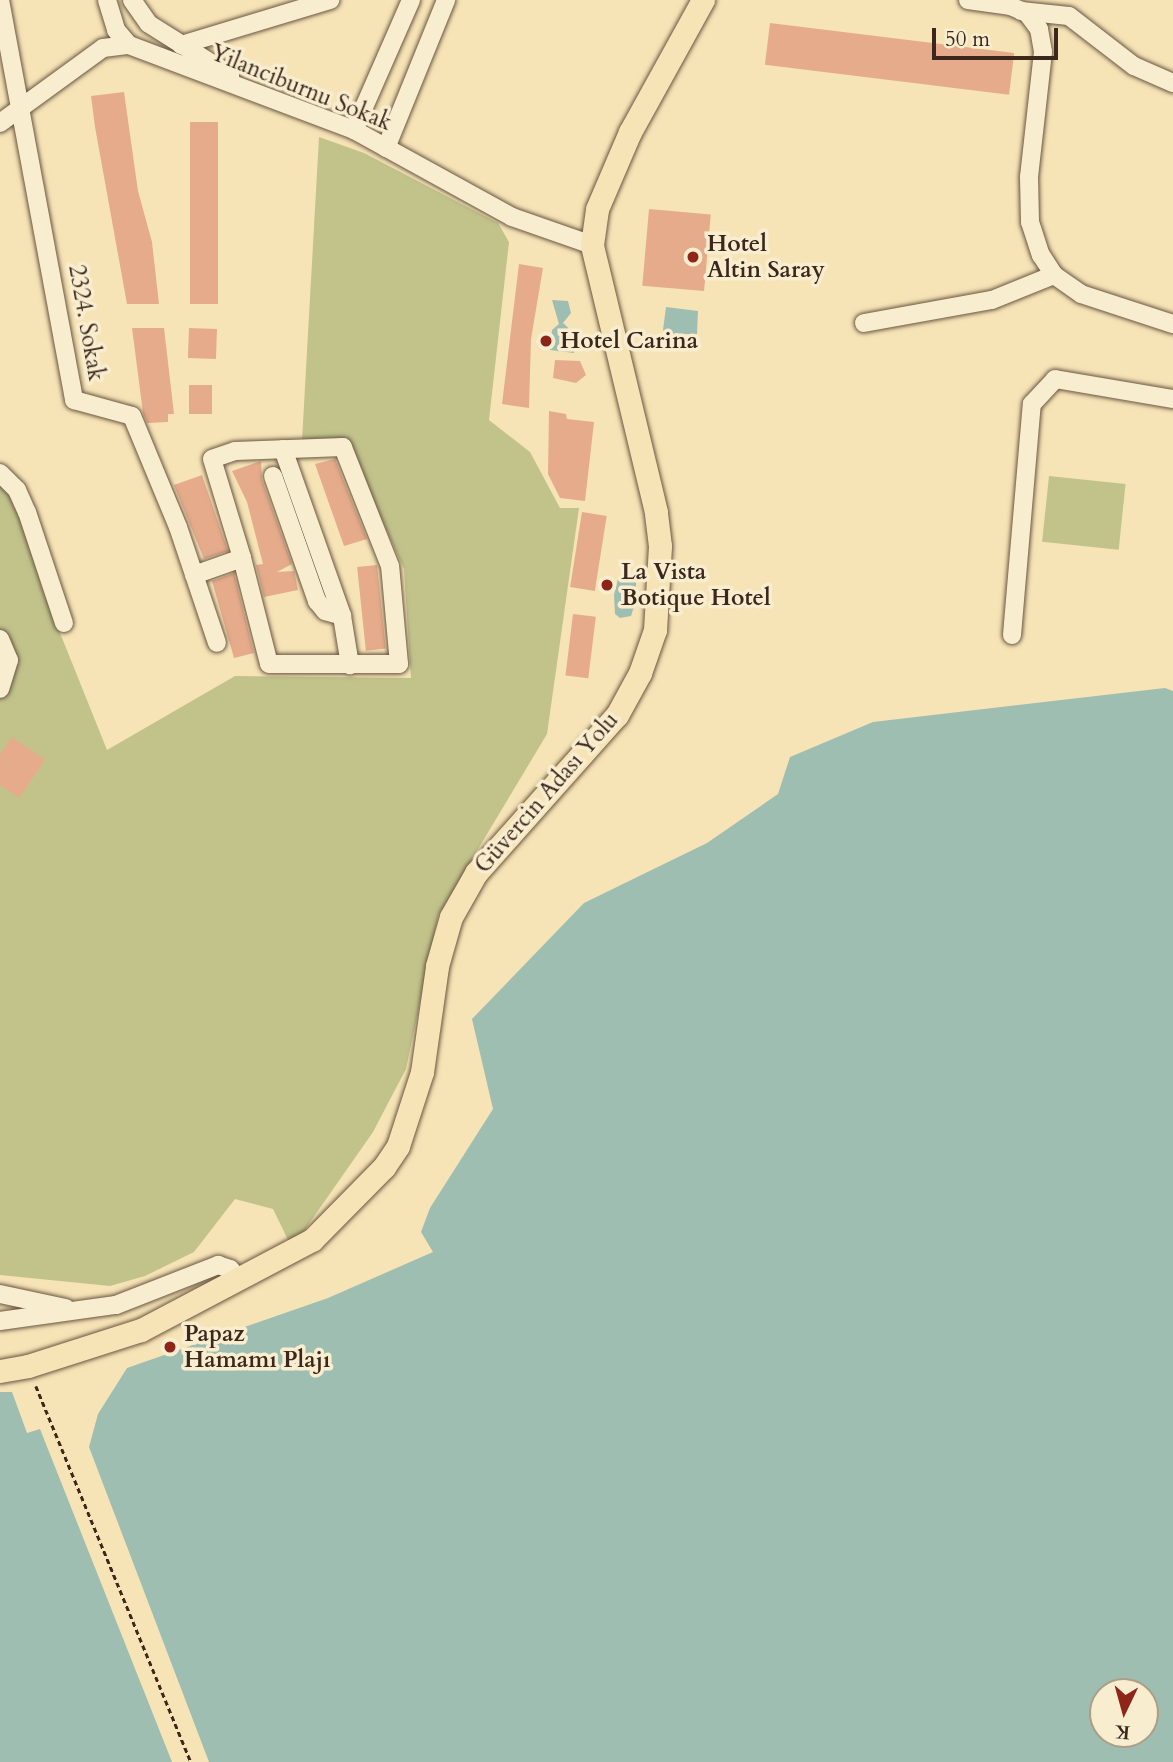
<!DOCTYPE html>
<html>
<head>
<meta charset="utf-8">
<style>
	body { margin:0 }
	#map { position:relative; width:1173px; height:1762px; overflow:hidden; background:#f6e4b6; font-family:Cardo,serif }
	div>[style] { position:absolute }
	.green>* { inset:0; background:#c1c38b; transform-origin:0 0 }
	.water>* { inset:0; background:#9dbeb1 }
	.building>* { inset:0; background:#e6ab8b; transform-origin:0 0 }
	.path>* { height:2.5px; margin-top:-1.25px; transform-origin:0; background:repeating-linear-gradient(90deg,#3b271c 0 5px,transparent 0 8.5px) }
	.roads { filter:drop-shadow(0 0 2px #6a5642) drop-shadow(0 0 2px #6a5642) }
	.minor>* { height:18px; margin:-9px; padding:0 9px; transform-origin:9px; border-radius:9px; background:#f9edd0 }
	.major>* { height:23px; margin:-11.5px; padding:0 11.5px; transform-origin:11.5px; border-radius:11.5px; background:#f6e4b6 }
	.dots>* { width:19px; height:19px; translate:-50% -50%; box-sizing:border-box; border:4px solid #f9edd0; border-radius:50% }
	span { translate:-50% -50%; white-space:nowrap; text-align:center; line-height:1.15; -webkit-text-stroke:7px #f9edd0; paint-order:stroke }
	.street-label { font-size:23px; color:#3b271c }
	.poi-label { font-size:23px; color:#3b271c; font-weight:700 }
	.left { translate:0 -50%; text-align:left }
	.north { position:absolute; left:1089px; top:1678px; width:70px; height:70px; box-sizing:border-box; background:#f9edd0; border:2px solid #ad9e88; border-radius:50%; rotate:185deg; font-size:19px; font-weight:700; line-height:28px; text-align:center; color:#3b271c }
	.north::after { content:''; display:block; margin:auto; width:24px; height:32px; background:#8f2418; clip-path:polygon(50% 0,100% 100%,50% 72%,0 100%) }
	.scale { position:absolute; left:932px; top:28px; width:126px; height:32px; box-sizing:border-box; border:4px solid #3b271c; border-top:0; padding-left:9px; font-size:21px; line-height:24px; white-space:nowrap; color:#3b271c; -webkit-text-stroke:5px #f9edd0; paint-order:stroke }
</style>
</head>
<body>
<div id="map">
	<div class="green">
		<i style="clip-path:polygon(319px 137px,364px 153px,498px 223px,509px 242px,489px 420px,530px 452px,560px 508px,579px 508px,547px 734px,438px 916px,406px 1069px,373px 1132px,292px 1248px,273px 1209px,235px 1199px,194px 1252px,145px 1276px,110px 1286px,0 1275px,0 482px,11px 484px,42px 588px,107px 750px,235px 676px,411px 678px,404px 569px,346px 441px,302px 441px)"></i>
		<i style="left:1049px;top:476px;width:77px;height:66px;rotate:6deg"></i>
	</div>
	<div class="water">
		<i style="clip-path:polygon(552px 300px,568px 301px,571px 313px,563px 323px,576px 335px,574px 353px,550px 350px,552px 330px,559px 324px)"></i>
		<i style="clip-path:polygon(666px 307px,698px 311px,697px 334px,667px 334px,663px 330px)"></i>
		<i style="clip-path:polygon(627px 577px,636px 583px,636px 600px,631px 616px,620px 618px,615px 614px,614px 595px,618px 579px)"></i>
		<i style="clip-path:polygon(evenodd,1165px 688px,1173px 691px,1173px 1762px,209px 1762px,89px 1447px,98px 1414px,127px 1368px,328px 1298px,433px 1252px,421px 1232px,430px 1208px,493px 1109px,472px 1019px,584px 903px,707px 843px,778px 794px,790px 757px,873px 722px,1165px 688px,1103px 1692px,1145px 1692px,1145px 1734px,1103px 1734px,1103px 1692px)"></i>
		<i style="clip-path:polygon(0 1392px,12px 1392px,27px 1433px,40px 1429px,172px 1762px,0 1762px)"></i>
	</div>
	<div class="building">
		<i style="left:770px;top:23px;width:246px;height:42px;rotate:7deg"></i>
		<i style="clip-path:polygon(124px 92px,138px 191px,152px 242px,159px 304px,127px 304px,95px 127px,91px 96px)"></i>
		<i style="left:190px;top:122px;width:28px;height:182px"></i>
		<i style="left:649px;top:209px;width:62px;height:77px;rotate:5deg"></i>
		<i style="clip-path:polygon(519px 264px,543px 268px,531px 339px,529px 408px,502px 404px)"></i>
		<i style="clip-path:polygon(132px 328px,164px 328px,174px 414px,168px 414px,168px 422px,147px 423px,143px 413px)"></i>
		<i style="left:189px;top:328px;width:28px;height:30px;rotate:2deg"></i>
		<i style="clip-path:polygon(555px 360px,580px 361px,586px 375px,576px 383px,553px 378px)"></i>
		<i style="left:189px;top:385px;width:23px;height:29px"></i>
		<i style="clip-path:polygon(549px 411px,566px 414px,567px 419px,594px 422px,585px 501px,560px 498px,548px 474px)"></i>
		<i style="clip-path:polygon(335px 459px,367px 539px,344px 546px,315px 464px)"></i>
		<i style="clip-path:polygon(261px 461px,262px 480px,292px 564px,277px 572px,294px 571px,298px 590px,264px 597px,256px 565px,263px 564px,247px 502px,232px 471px)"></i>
		<i style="clip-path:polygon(202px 475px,228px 551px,204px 559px,174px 485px)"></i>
		<i style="left:582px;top:512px;width:25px;height:76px;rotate:9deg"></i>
		<i style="left:377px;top:565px;width:84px;height:20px;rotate:84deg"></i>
		<i style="clip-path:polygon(234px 573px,254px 653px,234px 658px,212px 581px)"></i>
		<i style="left:573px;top:614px;width:23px;height:62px;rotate:7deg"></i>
		<i style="clip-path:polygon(12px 737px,45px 760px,19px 798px,0 785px,0 754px)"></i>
	</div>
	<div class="path">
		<i style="left:36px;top:1386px;width:407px;rotate:67.6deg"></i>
	</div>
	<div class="roads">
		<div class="minor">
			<i style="left:0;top:0;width:407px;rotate:79.5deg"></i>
			<i style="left:74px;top:400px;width:60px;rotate:15.4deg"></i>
			<i style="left:132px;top:416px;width:120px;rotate:67.5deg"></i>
			<i style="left:178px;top:527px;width:122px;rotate:71.4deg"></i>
			<i style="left:107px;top:0;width:31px;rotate:73deg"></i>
			<i style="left:116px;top:30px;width:20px;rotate:49deg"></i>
			<i style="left:132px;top:0;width:29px;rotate:55deg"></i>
			<i style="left:149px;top:24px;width:96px;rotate:32.2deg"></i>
			<i style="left:968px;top:0;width:42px;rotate:8.1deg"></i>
			<i style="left:1010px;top:6px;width:18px;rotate:22deg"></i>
			<i style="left:1027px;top:13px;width:20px;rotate:53deg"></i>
			<i style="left:1039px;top:29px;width:23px;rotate:80deg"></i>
			<i style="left:1043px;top:52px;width:126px;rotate:96.4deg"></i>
			<i style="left:1029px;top:177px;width:45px;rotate:88.7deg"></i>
			<i style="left:1030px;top:222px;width:35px;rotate:72deg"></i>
			<i style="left:1041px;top:255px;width:24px;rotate:57deg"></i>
			<i style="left:1054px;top:275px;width:33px;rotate:35deg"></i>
			<i style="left:1081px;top:294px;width:97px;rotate:18.1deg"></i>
			<i style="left:1021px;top:11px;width:48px;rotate:5.9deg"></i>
			<i style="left:1069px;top:16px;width:82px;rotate:37.6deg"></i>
			<i style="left:1134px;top:66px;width:43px;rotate:23.6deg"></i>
			<i style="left:181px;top:45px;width:156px;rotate:-16.8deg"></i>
			<i style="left:0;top:123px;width:127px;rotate:-36.1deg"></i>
			<i style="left:103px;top:48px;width:26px;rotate:-7deg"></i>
			<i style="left:129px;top:45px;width:241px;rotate:20.7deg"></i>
			<i style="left:354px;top:130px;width:180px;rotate:28.8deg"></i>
			<i style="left:512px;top:217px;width:85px;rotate:19.3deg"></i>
			<i style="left:354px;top:130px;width:142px;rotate:-66.3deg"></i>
			<i style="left:386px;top:148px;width:160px;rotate:-67.9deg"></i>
			<i style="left:864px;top:323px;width:130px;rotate:-10.2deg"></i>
			<i style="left:992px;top:300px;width:67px;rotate:-22deg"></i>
			<i style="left:283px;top:449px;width:177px;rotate:70.5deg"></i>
			<i style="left:342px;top:616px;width:50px;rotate:80.7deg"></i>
			<i style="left:0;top:473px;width:24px;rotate:45deg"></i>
			<i style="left:17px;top:490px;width:24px;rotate:66deg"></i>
			<i style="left:27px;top:512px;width:117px;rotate:71.6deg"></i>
			<i style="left:273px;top:476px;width:133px;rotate:70.6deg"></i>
			<i style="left:317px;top:601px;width:13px;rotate:51deg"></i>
			<i style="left:325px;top:611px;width:18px;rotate:16deg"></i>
			<i style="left:194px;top:575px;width:51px;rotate:-19.5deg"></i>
			<i style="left:242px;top:558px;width:109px;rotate:75.7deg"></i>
			<i style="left:269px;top:664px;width:130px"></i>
			<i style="left:399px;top:664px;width:98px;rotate:-95.2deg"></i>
			<i style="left:390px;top:566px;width:128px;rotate:-111.6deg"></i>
			<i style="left:343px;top:447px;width:108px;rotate:177.9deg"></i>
			<i style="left:235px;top:451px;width:24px;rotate:161deg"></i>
			<i style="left:212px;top:459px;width:103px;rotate:73.1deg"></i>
			<i style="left:1012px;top:635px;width:232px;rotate:-85.1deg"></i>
			<i style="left:1032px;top:404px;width:34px;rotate:-47deg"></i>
			<i style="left:1055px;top:379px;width:120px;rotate:9.6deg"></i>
			<i style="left:0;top:639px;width:23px;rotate:67deg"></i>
			<i style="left:9px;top:660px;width:30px;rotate:107deg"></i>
			<i style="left:0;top:1294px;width:67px;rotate:12deg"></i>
			<i style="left:0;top:1321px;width:117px;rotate:-7.9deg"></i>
			<i style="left:116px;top:1305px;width:110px;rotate:-21.4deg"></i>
			<i style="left:218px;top:1265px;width:13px;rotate:18deg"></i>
			<i style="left:230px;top:1269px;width:15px;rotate:48deg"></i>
		</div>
		<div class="major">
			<i style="left:0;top:1371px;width:28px;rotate:-10deg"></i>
			<i style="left:28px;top:1366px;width:119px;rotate:-17.7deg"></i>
			<i style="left:141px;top:1330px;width:193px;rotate:-27.8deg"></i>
			<i style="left:312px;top:1240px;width:103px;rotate:-45.4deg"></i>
			<i style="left:384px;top:1167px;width:25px;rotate:-56deg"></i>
			<i style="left:398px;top:1146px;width:78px;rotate:-72deg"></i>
			<i style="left:422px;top:1072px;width:107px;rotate:-81.9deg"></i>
			<i style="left:437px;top:966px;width:51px;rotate:-74.1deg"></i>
			<i style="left:451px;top:917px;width:51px;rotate:-60.4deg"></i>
			<i style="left:476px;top:873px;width:212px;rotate:-48.3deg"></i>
			<i style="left:617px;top:715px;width:48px;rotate:-61.3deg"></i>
			<i style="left:640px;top:673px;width:46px;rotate:-70.8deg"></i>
			<i style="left:655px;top:630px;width:84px;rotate:-86.6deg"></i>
			<i style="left:660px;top:546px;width:34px;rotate:-97deg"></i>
			<i style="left:656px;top:512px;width:275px;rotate:-103.5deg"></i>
			<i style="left:592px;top:245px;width:36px;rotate:-82deg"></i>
			<i style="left:597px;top:209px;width:84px;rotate:-66.8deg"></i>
			<i style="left:630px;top:132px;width:151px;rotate:-61.1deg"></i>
		</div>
	</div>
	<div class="dots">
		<i style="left:693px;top:257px;background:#8f2418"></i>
		<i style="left:546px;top:341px;background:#8f2418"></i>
		<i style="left:607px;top:585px;background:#8f2418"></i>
		<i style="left:170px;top:1347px;background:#8f2418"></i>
	</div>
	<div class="street-label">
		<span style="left:301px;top:88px;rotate:22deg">Yilanciburnu Sokak</span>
		<span style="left:86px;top:323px;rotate:80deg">2324. Sokak</span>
		<span style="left:547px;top:793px;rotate:-49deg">Güvercin Adası Yolu</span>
	</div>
	<div class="poi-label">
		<span class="left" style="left:707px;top:257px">Hotel<br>Altin Saray</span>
		<span class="left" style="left:560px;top:341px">Hotel Carina</span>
		<span class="left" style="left:621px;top:585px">La Vista<br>Botique Hotel</span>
		<span class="left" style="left:184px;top:1347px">Papaz<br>Hamamı Plajı</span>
	</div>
	<div class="north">K</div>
	<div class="scale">50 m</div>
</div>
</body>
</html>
